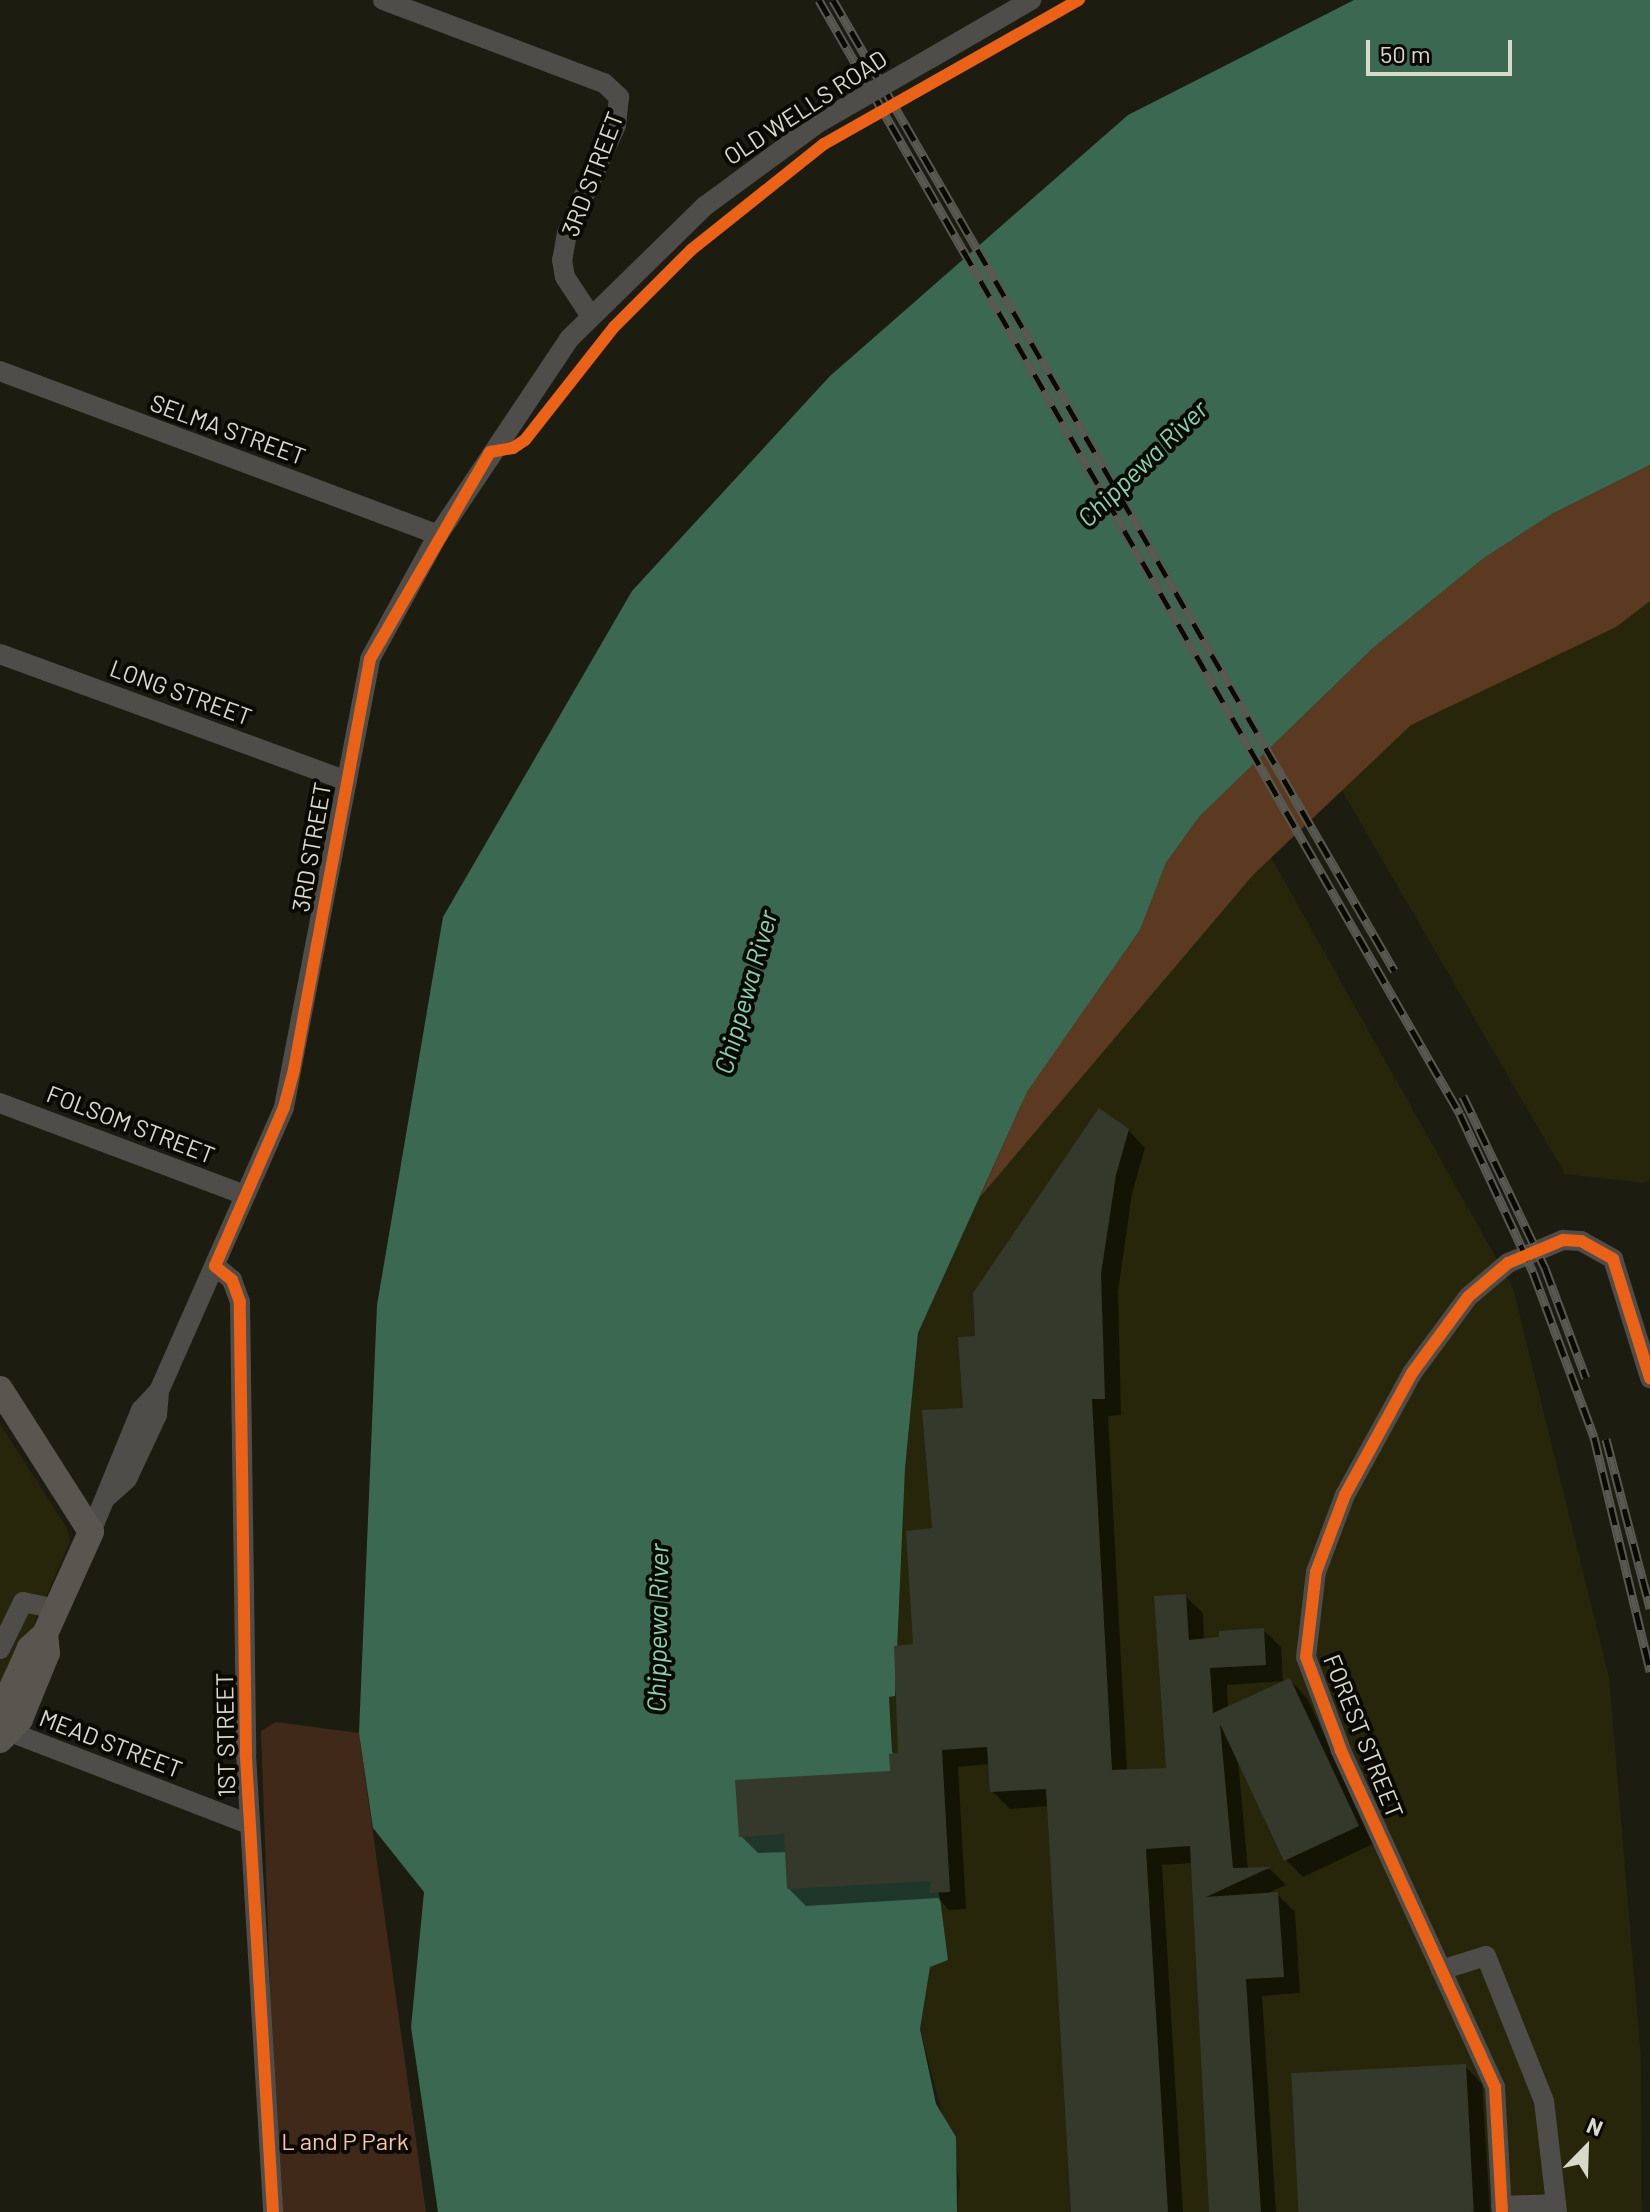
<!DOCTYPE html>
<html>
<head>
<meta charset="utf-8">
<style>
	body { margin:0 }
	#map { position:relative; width:1650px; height:2212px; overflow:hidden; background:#1d1c10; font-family:Barlow,sans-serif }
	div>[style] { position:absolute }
	.built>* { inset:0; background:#27260a }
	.green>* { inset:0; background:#402918 }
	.forest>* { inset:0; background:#5c3a22 }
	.water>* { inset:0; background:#3b6850 }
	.shadow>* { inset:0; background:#0007 }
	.building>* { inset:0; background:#35392c; transform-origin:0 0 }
	.minor>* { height:20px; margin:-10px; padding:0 10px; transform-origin:10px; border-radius:10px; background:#4f4d49 }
	.major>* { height:26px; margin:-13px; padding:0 13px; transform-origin:13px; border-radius:13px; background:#58564f }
	.rail>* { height:9px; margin-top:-4.5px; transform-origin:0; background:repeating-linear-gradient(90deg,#0a0a03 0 18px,#595851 0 36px); box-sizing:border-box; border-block:2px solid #595851 }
	.minor-bridge>* { height:20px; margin:-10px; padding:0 10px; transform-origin:10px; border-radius:10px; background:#4f4d49 }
	.cycleway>* { height:12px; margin:-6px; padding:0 6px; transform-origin:6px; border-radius:6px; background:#ea6118 }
	span { translate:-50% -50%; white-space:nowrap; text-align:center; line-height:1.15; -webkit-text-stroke:8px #0a0a03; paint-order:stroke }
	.street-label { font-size:24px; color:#d9d9cb }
	.park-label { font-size:24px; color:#fbc5a2 }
	.water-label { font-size:26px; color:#86d4ac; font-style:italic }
	.north { position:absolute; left:1546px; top:2108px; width:80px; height:80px; -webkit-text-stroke:6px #0a0a03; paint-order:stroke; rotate:23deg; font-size:22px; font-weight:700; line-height:32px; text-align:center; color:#d9d9cb }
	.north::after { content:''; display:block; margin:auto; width:28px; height:36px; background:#d9d9cb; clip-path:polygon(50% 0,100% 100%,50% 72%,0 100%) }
	.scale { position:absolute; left:1366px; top:40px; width:146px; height:36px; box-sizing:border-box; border:4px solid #d9d9cb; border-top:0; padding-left:10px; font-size:24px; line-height:28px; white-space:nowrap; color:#d9d9cb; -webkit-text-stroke:6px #0a0a03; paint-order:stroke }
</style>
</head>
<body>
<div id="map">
	<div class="built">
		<i style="clip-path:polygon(1650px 465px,1650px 1180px,1645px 1183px,1565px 1174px,1302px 722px,1484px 558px)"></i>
		<i style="clip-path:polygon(1232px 788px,1513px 1288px,1609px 1677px,1641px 2057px,1642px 2212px,957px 2212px,960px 2181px,920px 2029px,930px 1967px,948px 1959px,940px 1898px,892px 1751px,889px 1697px,895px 1695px,905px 1469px,918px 1333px,1027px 1092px)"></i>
		<i style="clip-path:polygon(0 1424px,67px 1528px,70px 1542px,0 1700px)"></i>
	</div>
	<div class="green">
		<i style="clip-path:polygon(276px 1722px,359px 1733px,426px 2212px,278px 2212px,261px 1731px)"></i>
	</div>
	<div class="forest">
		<i style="clip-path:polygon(1650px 465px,1650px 601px,1616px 627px,1411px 725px,1253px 875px,980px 1197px,1027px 1092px,1140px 930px,1166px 863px,1199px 817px,1373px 648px,1484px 558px,1552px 514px)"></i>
	</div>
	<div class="water">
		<i style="clip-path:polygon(1354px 0,1650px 0,1650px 465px,1552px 514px,1484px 558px,1373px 648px,1199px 817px,1166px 863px,1140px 930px,1027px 1092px,918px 1333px,905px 1469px,895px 1696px,889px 1697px,892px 1751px,940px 1898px,948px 1960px,930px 1967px,920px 2029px,936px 2104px,956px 2137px,957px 2212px,438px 2212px,411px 2027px,424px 1892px,373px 1828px,359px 1733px,377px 1305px,443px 917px,632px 591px,830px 376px,1128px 115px)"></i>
	</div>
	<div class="shadow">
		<i style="clip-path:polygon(1128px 1130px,1145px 1148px,1132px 1193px,1118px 1292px,1121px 1415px,1108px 1416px,1127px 1772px,1168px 1770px,1185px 1596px,1203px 1613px,1204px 1640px,1263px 1630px,1281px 1647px,1283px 1681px,1227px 1685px,1228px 1709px,1290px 1680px,1307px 1698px,1375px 1843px,1303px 1877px,1286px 1860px,1238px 1759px,1248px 1870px,1270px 1869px,1286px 1885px,1264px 1895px,1277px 1894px,1295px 1912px,1300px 1993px,1262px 1996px,1276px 2212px,1213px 2212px,1193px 1863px,1162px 1865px,1183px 2212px,1073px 2212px,1049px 1806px,1010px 1809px,992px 1791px,990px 1764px,958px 1767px,966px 1909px,949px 1910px,938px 1898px,806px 1906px,789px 1889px,787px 1852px,758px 1853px,741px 1836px,892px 1773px,900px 1755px,934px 1530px,965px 1410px,977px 1338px)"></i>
		<i style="clip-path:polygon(1465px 2066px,1482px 2084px,1490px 2212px,1301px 2212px)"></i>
	</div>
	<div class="building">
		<i style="clip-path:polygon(1099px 1108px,1129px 1129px,1116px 1175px,1101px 1274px,1105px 1399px,1092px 1399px,1112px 1770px,1166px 1768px,1154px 1596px,1186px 1594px,1189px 1640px,1219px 1637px,1219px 1631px,1264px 1628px,1266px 1665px,1210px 1668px,1213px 1713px,1290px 1678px,1359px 1826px,1284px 1861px,1220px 1724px,1233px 1868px,1271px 1867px,1206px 1897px,1278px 1892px,1284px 1977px,1246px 1979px,1261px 2212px,1209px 2212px,1190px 1846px,1146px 1849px,1168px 2212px,1071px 2212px,1046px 1789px,990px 1792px,987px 1747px,942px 1750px,950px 1892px,930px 1893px,931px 1881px,787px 1889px,784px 1834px,739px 1837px,735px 1780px,890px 1771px,889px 1754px,898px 1753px,894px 1646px,913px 1644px,906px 1531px,932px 1528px,922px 1410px,963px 1408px,958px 1337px,975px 1336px,973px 1293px)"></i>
		<i style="left:1466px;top:2064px;width:148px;height:175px;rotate:87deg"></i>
	</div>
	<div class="minor">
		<i style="left:383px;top:0;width:236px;rotate:20.6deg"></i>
		<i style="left:604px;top:83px;width:21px;rotate:43deg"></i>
		<i style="left:619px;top:97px;width:28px;rotate:96deg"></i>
		<i style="left:616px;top:125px;width:119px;rotate:114.4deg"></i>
		<i style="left:567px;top:233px;width:27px;rotate:100deg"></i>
		<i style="left:562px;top:260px;width:17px;rotate:80deg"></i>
		<i style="left:565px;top:277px;width:45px;rotate:56.7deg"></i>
		<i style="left:931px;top:58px;width:116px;rotate:-30.1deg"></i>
		<i style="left:0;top:371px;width:468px;rotate:20.5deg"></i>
		<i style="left:0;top:654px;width:367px;rotate:20.1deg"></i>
		<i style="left:0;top:1103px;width:262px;rotate:20.6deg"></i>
		<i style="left:215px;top:1266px;width:22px;rotate:39deg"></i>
		<i style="left:232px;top:1280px;width:23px;rotate:70deg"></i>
		<i style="left:240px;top:1302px;width:452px;rotate:89.2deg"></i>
		<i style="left:246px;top:1754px;width:459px;rotate:86.6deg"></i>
		<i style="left:108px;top:1496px;width:25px;rotate:-42deg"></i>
		<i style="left:127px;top:1479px;width:71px;rotate:-64.9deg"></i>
		<i style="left:157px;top:1415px;width:24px;rotate:-85deg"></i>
		<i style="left:159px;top:1391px;width:310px;rotate:-66.2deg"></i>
		<i style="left:284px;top:1107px;width:456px;rotate:-79.1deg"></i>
		<i style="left:370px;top:659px;width:141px;rotate:-61.3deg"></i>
		<i style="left:438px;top:535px;width:236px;rotate:-56.2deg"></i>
		<i style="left:569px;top:339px;width:190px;rotate:-44.4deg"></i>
		<i style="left:705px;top:206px;width:140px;rotate:-36.3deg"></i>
		<i style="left:91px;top:1532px;width:132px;rotate:-67.7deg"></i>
		<i style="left:141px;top:1410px;width:26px;rotate:-47deg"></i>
		<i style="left:0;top:1649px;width:52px;rotate:-63.9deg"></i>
		<i style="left:23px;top:1602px;width:34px;rotate:12deg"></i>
		<i style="left:0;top:1728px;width:267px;rotate:21.1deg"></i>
		<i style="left:1441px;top:1970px;width:47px;rotate:-17.3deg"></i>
		<i style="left:1486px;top:1956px;width:156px;rotate:68.2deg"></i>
		<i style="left:1544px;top:2101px;width:112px;rotate:83.3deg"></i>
		<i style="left:1501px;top:2206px;width:55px;rotate:-2.1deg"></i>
		<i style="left:1502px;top:2212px;width:125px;rotate:-93.2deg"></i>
		<i style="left:1495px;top:2087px;width:371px;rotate:-114.6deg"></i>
		<i style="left:1341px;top:1750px;width:99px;rotate:-110.6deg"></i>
		<i style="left:1306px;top:1657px;width:86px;rotate:-83.3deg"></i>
		<i style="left:1316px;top:1572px;width:82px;rotate:-69.4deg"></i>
		<i style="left:1345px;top:1495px;width:139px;rotate:-61.2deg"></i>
		<i style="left:1412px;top:1373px;width:94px;rotate:-53.6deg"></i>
		<i style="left:1468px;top:1297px;width:52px;rotate:-40.4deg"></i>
		<i style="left:1508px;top:1263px;width:60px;rotate:-22.7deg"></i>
		<i style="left:1563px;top:1240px;width:18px;rotate:3deg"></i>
		<i style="left:1581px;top:1241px;width:37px;rotate:29deg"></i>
		<i style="left:1613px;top:1259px;width:125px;rotate:72.7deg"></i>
	</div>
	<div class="major">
		<i style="left:0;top:1389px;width:169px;rotate:57.5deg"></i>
		<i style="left:91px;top:1532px;width:112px;rotate:114.3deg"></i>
		<i style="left:45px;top:1634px;width:21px;rotate:137deg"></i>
		<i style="left:30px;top:1648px;width:70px;rotate:114.4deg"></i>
		<i style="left:1px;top:1712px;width:18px;rotate:81deg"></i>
		<i style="left:0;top:1740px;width:29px;rotate:-46deg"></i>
		<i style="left:20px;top:1719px;width:71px;rotate:-67.8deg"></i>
		<i style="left:47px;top:1653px;width:19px;rotate:-96deg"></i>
	</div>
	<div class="rail">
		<i style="left:819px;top:0;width:1285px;rotate:60.08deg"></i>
		<i style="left:1460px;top:1114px;width:174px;rotate:65.2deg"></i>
		<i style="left:1533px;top:1272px;width:176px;rotate:69.7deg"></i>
		<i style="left:1594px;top:1437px;width:241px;rotate:76.5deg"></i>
		<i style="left:833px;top:0;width:1121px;rotate:59.96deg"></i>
		<i style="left:1463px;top:1096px;width:191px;rotate:64.5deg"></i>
		<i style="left:1545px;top:1268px;width:117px;rotate:69.6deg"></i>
		<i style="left:1606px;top:1439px;width:175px;rotate:75.4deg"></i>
	</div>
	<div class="minor-bridge">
		<i style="left:818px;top:123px;width:130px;rotate:-29.9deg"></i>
	</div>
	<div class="cycleway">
		<i style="left:273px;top:2212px;width:459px;rotate:-93.4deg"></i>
		<i style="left:246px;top:1754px;width:452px;rotate:-90.8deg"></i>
		<i style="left:240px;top:1302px;width:23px;rotate:-110deg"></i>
		<i style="left:232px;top:1280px;width:22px;rotate:-141deg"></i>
		<i style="left:215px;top:1266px;width:173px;rotate:-66.5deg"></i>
		<i style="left:284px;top:1107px;width:39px;rotate:-75deg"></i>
		<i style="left:294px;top:1069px;width:417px;rotate:-79.5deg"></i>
		<i style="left:370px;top:659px;width:239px;rotate:-59.9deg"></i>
		<i style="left:490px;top:452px;width:23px;rotate:-10deg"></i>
		<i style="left:513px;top:448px;width:14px;rotate:-34deg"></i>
		<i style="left:525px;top:440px;width:144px;rotate:-51.8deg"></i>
		<i style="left:614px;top:327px;width:109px;rotate:-45deg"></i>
		<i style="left:691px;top:250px;width:170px;rotate:-38.6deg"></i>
		<i style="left:824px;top:144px;width:293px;rotate:-29.5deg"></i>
		<i style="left:1502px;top:2212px;width:125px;rotate:-93.2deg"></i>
		<i style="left:1495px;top:2087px;width:371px;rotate:-114.6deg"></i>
		<i style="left:1341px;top:1750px;width:99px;rotate:-110.6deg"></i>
		<i style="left:1306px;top:1657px;width:86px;rotate:-83.3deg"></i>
		<i style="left:1316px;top:1572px;width:82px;rotate:-69.4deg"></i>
		<i style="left:1345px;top:1495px;width:139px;rotate:-61.2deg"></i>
		<i style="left:1412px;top:1373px;width:94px;rotate:-53.6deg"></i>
		<i style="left:1468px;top:1297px;width:52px;rotate:-40.4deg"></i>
		<i style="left:1508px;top:1263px;width:60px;rotate:-22.7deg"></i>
		<i style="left:1563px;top:1240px;width:18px;rotate:3deg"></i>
		<i style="left:1581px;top:1241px;width:37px;rotate:29deg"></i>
		<i style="left:1613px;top:1259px;width:125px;rotate:72.7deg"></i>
	</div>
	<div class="street-label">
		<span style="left:805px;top:107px;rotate:-33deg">OLD WELLS ROAD</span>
		<span style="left:592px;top:174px;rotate:-69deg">3RD STREET</span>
		<span style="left:228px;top:429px;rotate:20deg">SELMA STREET</span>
		<span style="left:181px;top:692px;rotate:20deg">LONG STREET</span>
		<span style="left:311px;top:847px;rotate:-80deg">3RD STREET</span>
		<span style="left:131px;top:1124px;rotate:21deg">FOLSOM STREET</span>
		<span style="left:225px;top:1735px;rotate:-91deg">1ST STREET</span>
		<span style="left:1364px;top:1736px;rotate:68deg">FOREST STREET</span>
		<span style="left:111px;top:1743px;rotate:21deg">MEAD STREET</span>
	</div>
	<div class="park-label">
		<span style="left:345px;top:2141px">L and P Park</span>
	</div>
	<div class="water-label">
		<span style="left:1142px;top:463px;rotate:-44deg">Chippewa River</span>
		<span style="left:745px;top:992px;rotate:-74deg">Chippewa River</span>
		<span style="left:657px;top:1628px;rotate:-89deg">Chippewa River</span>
	</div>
	<div class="north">N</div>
	<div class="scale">50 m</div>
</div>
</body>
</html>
